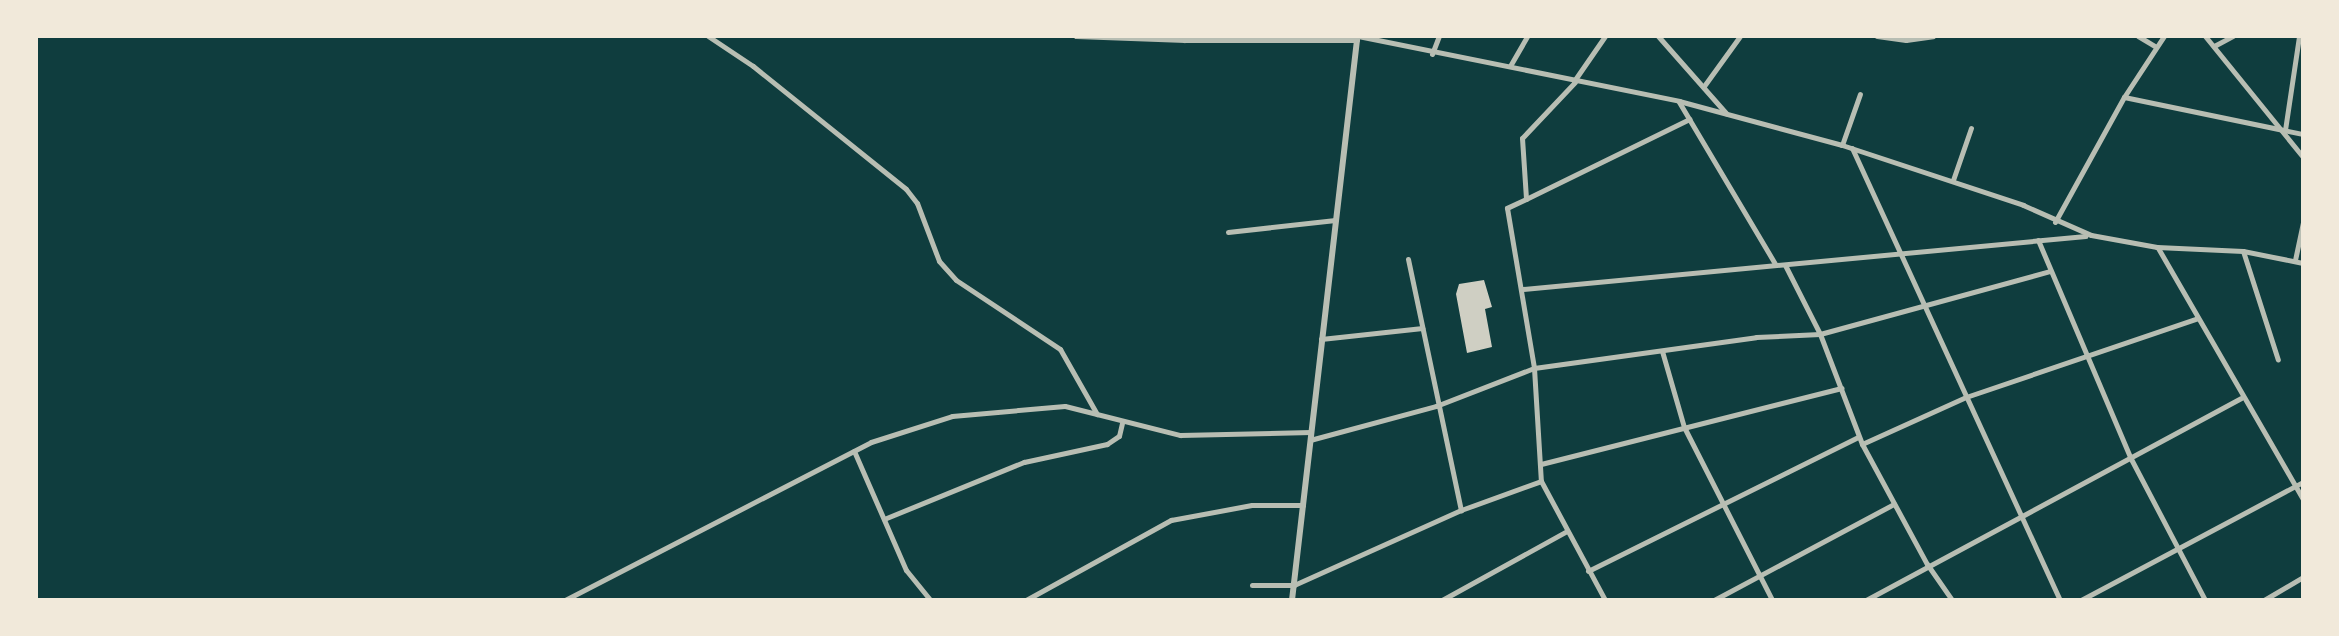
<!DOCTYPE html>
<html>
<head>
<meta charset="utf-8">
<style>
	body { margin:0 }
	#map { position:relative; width:2339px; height:636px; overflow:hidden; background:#0f3d3e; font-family:"Space Grotesk",sans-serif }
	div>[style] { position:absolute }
	.building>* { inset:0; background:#cfcfc3 }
	.minor>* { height:5px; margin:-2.5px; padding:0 2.5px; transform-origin:2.5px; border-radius:2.5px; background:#b8beb3 }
	.tertiary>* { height:6px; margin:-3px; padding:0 3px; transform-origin:3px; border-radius:3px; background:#b8beb3 }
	span { translate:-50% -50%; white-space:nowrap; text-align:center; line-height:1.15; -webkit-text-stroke:6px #f1e9da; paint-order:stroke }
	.frame { position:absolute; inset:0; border:38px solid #f1e9da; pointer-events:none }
</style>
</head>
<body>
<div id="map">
	<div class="building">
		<i style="clip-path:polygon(1484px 280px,1492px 307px,1485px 309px,1492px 347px,1467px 353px,1456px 294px,1459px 284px)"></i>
	</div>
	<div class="minor">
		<i style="left:708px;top:36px;width:54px;rotate:33.7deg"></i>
		<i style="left:753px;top:66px;width:196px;rotate:38.8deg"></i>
		<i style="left:906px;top:189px;width:18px;rotate:52deg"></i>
		<i style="left:917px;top:203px;width:62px;rotate:69.2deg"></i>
		<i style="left:939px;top:261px;width:25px;rotate:48deg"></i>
		<i style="left:956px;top:280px;width:125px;rotate:33.6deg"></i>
		<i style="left:1060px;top:349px;width:75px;rotate:60.4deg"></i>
		<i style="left:1076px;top:36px;width:109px;rotate:2.1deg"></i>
		<i style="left:1358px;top:36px;width:328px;rotate:11.4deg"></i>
		<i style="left:1679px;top:101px;width:169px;rotate:15.1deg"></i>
		<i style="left:1842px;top:145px;width:191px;rotate:18.3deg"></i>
		<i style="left:2023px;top:205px;width:74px;rotate:23.8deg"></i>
		<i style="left:2091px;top:235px;width:67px;rotate:10.3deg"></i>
		<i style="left:2157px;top:247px;width:86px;rotate:2.7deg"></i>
		<i style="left:2243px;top:251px;width:61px;rotate:11.3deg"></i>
		<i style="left:1658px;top:36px;width:103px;rotate:48.6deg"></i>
		<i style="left:1877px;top:36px;width:29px;rotate:8deg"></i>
		<i style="left:1906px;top:40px;width:27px;rotate:-8deg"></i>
		<i style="left:2138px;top:36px;width:21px;rotate:31deg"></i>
		<i style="left:2205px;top:36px;width:156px;rotate:51deg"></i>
		<i style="left:2214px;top:46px;width:21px;rotate:-28deg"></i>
		<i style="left:1432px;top:54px;width:19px;rotate:-69deg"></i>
		<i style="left:1510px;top:66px;width:34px;rotate:-60deg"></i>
		<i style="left:1574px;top:81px;width:55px;rotate:-55.4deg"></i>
		<i style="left:1575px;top:82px;width:77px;rotate:133.4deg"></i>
		<i style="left:1522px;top:138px;width:61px;rotate:86.2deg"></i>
		<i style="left:1526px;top:199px;width:21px;rotate:155deg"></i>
		<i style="left:1507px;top:208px;width:162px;rotate:80.4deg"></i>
		<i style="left:1534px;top:368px;width:113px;rotate:86.5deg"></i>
		<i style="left:1541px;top:481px;width:135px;rotate:61.7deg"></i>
		<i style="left:1704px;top:86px;width:62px;rotate:-54.2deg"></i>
		<i style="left:2124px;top:97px;width:183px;rotate:11.7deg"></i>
		<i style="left:1679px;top:102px;width:188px;rotate:59.3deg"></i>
		<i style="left:2285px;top:130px;width:95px;rotate:-81.5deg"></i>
		<i style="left:1842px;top:145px;width:54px;rotate:-70.6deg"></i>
		<i style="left:1852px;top:148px;width:498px;rotate:65.3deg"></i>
		<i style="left:1953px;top:180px;width:55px;rotate:-70.9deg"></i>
		<i style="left:1526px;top:199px;width:182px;rotate:-26.1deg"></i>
		<i style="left:2055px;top:222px;width:143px;rotate:-61.1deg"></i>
		<i style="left:2124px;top:97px;width:73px;rotate:-56.7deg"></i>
		<i style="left:1228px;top:232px;width:108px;rotate:-6.4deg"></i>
		<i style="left:2038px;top:240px;width:236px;rotate:67deg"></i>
		<i style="left:2130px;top:457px;width:161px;rotate:62.3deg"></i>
		<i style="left:2158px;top:248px;width:290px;rotate:60deg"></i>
		<i style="left:2243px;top:251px;width:114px;rotate:72.2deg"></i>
		<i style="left:1408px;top:259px;width:257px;rotate:78.1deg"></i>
		<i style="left:2295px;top:260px;width:40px;rotate:-78deg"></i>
		<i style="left:1785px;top:265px;width:77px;rotate:63.1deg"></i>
		<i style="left:1820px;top:334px;width:118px;rotate:69.1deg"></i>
		<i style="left:1862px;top:444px;width:136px;rotate:61.6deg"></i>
		<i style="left:1927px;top:564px;width:44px;rotate:55.2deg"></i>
		<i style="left:1523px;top:289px;width:565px;rotate:-5.38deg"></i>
		<i style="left:1321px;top:339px;width:102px;rotate:-6.2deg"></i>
		<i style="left:1662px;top:351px;width:79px;rotate:73.9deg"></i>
		<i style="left:1684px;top:427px;width:194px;rotate:63deg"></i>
		<i style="left:1310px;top:440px;width:131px;rotate:-15.1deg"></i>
		<i style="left:1436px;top:406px;width:105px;rotate:-21.2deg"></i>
		<i style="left:1534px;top:368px;width:224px;rotate:-7.9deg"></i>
		<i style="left:1756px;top:337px;width:64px;rotate:-2.7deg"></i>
		<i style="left:1820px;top:334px;width:238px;rotate:-15.3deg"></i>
		<i style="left:1862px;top:444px;width:114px;rotate:-24.3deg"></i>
		<i style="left:1966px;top:397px;width:245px;rotate:-18.8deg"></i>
		<i style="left:854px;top:451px;width:130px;rotate:66.4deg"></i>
		<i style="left:906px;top:570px;width:38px;rotate:51deg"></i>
		<i style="left:1541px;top:464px;width:310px;rotate:-14.2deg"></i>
		<i style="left:884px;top:519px;width:151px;rotate:-22.2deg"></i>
		<i style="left:1024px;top:462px;width:85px;rotate:-12.2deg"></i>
		<i style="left:1107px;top:444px;width:14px;rotate:-34deg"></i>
		<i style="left:1119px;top:436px;width:13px;rotate:-77deg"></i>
		<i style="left:1588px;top:571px;width:301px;rotate:-26.4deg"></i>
		<i style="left:1252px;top:585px;width:42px"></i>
		<i style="left:1294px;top:585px;width:183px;rotate:-24.2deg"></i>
		<i style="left:1461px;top:510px;width:85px;rotate:-19.9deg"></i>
		<i style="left:565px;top:600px;width:344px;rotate:-27.3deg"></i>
		<i style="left:871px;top:442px;width:85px;rotate:-17.8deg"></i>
		<i style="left:952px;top:416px;width:113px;rotate:-5.1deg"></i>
		<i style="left:1065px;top:406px;width:119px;rotate:14.2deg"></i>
		<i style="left:1180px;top:435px;width:131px;rotate:-1.3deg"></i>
		<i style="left:1026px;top:600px;width:166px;rotate:-28.9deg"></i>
		<i style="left:1171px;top:520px;width:82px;rotate:-10.5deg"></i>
		<i style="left:1252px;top:505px;width:51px"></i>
		<i style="left:1442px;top:600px;width:143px;rotate:-28.9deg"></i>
		<i style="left:1714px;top:600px;width:204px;rotate:-28.1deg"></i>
		<i style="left:1866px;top:600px;width:426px;rotate:-28.3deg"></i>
		<i style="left:2081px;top:600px;width:251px;rotate:-28deg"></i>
		<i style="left:2264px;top:600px;width:45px;rotate:-30.5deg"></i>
	</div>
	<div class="tertiary">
		<i style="left:1182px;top:36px;width:5px;rotate:53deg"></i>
		<i style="left:1185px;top:40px;width:172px"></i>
		<i style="left:1357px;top:40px;width:564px;rotate:96.62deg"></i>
	</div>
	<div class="frame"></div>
</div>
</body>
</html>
